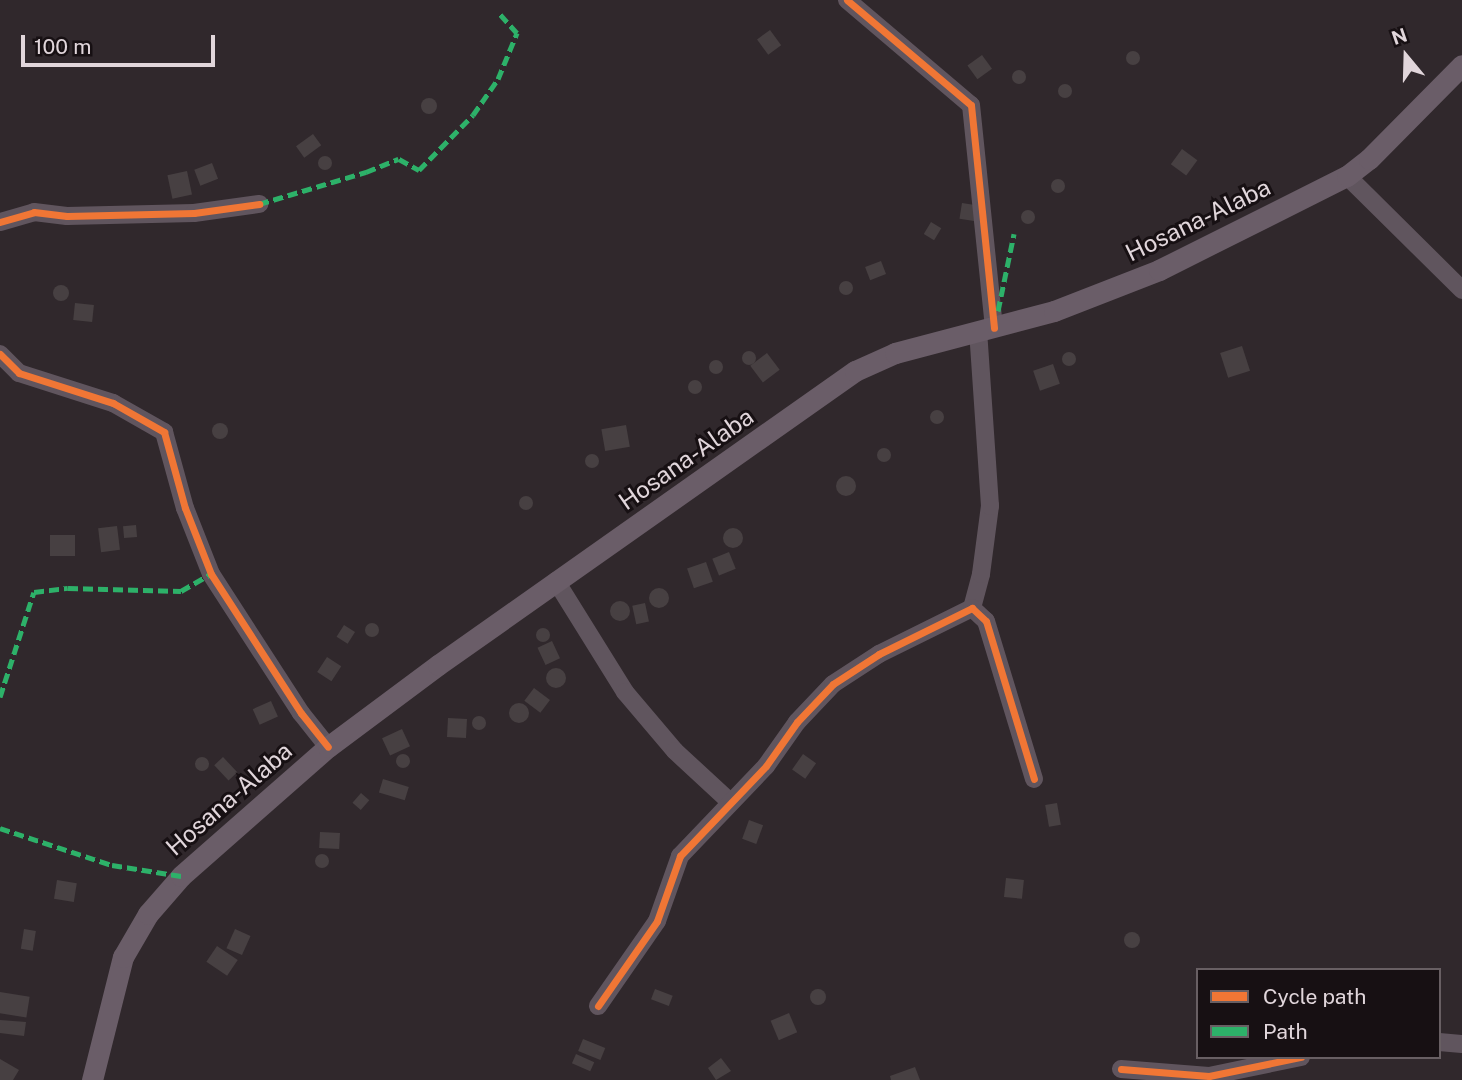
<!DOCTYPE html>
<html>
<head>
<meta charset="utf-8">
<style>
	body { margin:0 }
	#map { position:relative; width:1462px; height:1080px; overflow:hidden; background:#30282c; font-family:"Public Sans",sans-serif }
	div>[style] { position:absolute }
	.building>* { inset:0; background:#474042; transform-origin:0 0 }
	.round { border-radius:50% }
	.minor>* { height:18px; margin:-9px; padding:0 9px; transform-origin:9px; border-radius:9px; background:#60555e }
	.major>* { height:21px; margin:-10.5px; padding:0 10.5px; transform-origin:10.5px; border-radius:10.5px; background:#6a5d68 }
	.quiet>* { height:5px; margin-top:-2.5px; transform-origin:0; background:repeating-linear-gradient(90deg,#2db169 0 10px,transparent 0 15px) }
	.cycleway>* { height:7px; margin:-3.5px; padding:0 3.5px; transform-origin:3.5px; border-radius:3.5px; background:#f07635 }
	span { translate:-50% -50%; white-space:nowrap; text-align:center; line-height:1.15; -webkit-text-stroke:6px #171013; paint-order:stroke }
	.street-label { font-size:24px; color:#e1d6db }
	.legend { position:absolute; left:1196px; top:968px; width:245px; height:91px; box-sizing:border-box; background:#171013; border:2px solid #685f63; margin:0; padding:9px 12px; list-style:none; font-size:21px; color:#e1d6db }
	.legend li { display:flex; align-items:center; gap:14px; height:35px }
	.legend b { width:35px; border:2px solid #685f63 }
	.north { position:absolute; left:1371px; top:21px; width:70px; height:70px; -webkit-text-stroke:5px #171013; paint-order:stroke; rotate:341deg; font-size:19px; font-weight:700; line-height:28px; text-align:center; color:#e1d6db }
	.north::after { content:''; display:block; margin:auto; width:24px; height:32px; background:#e1d6db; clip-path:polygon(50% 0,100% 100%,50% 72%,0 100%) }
	.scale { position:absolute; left:21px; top:35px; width:194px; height:32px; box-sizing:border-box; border:4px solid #e1d6db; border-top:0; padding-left:9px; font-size:21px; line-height:24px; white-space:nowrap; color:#e1d6db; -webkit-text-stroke:5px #171013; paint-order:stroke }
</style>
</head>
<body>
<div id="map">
	<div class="building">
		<i style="left:770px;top:30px;width:19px;height:16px;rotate:54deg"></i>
		<i class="round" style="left:1126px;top:51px;width:14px;height:14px"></i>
		<i style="left:982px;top:55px;width:17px;height:18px;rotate:54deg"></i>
		<i class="round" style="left:1012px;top:70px;width:14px;height:14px"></i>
		<i class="round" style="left:1058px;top:84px;width:14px;height:14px"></i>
		<i class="round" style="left:421px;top:98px;width:16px;height:16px"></i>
		<i style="left:313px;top:134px;width:14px;height:21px;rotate:54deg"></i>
		<i style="left:1182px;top:149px;width:19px;height:19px;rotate:36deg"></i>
		<i class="round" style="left:318px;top:156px;width:14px;height:14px"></i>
		<i style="left:212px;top:163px;width:17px;height:19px;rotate:69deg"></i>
		<i style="left:187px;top:171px;width:24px;height:20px;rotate:78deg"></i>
		<i class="round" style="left:1051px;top:179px;width:14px;height:14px"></i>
		<i style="left:962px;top:203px;width:18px;height:16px;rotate:9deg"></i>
		<i class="round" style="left:1021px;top:210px;width:14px;height:14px"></i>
		<i style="left:931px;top:222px;width:12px;height:14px;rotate:31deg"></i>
		<i style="left:881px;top:261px;width:14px;height:17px;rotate:69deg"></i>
		<i class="round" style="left:839px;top:281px;width:14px;height:14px"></i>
		<i class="round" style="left:53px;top:285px;width:16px;height:16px"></i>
		<i style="left:75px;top:303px;width:19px;height:17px;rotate:6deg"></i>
		<i style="left:1242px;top:346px;width:26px;height:23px;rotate:72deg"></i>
		<i class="round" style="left:742px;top:351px;width:14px;height:14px"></i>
		<i class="round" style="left:1062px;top:352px;width:14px;height:14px"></i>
		<i style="left:767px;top:353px;width:21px;height:21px;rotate:53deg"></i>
		<i class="round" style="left:709px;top:360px;width:14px;height:14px"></i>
		<i style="left:1053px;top:364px;width:21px;height:21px;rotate:71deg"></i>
		<i class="round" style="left:688px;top:380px;width:14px;height:14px"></i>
		<i class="round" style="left:930px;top:410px;width:14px;height:14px"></i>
		<i class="round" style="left:212px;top:423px;width:16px;height:16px"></i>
		<i style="left:626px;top:425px;width:22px;height:25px;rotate:80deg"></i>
		<i class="round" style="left:877px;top:448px;width:14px;height:14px"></i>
		<i class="round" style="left:585px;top:454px;width:14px;height:14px"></i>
		<i class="round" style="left:836px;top:476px;width:20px;height:20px"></i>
		<i class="round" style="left:519px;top:496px;width:14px;height:14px"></i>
		<i style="left:136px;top:525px;width:12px;height:13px;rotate:85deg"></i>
		<i style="left:117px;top:526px;width:24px;height:19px;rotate:83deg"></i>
		<i class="round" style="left:723px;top:528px;width:20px;height:20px"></i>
		<i style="left:50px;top:535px;width:25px;height:21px"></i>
		<i style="left:729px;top:552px;width:18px;height:18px;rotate:68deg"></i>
		<i style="left:706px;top:562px;width:21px;height:20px;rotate:71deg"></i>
		<i class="round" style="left:649px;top:588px;width:20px;height:20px"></i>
		<i class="round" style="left:610px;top:601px;width:20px;height:20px"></i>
		<i style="left:645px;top:603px;width:19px;height:13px;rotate:78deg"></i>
		<i class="round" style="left:365px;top:623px;width:14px;height:14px"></i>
		<i style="left:344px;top:625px;width:13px;height:14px;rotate:32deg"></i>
		<i class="round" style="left:536px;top:628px;width:14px;height:14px"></i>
		<i style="left:552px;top:641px;width:19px;height:16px;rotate:65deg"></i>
		<i style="left:327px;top:657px;width:17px;height:18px;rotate:33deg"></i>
		<i class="round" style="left:546px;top:668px;width:20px;height:20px"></i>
		<i style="left:534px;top:688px;width:20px;height:16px;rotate:37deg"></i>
		<i style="left:271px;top:701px;width:17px;height:20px;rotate:66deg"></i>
		<i class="round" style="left:509px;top:703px;width:20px;height:20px"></i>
		<i class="round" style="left:472px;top:716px;width:14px;height:14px"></i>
		<i style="left:448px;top:718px;width:19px;height:19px;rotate:3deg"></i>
		<i style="left:402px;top:729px;width:19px;height:22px;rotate:65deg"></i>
		<i style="left:803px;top:754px;width:16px;height:19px;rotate:35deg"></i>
		<i class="round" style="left:396px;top:754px;width:14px;height:14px"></i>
		<i style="left:223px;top:757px;width:21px;height:12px;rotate:47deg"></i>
		<i class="round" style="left:195px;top:757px;width:14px;height:14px"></i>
		<i style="left:383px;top:779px;width:27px;height:14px;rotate:17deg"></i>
		<i style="left:361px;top:793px;width:11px;height:13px;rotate:41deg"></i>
		<i style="left:1057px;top:803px;width:22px;height:12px;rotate:80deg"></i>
		<i style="left:749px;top:820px;width:15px;height:20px;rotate:20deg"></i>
		<i style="left:320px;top:832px;width:20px;height:16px;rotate:3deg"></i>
		<i class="round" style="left:315px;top:854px;width:14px;height:14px"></i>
		<i style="left:1006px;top:878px;width:18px;height:19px;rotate:6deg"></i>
		<i style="left:57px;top:880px;width:20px;height:19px;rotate:9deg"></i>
		<i style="left:24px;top:929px;width:12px;height:20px;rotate:9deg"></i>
		<i style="left:235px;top:929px;width:17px;height:21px;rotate:24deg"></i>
		<i class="round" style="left:1124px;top:932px;width:16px;height:16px"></i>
		<i style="left:217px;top:946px;width:25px;height:19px;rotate:34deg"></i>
		<i class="round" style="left:810px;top:989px;width:16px;height:16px"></i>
		<i style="left:655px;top:989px;width:19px;height:11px;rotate:21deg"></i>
		<i style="left:0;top:992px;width:30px;height:21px;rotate:9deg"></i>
		<i style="left:789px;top:1013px;width:21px;height:20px;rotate:67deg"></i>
		<i style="clip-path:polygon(0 1020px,26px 1022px,24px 1036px,0 1033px)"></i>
		<i style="left:583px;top:1039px;width:24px;height:13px;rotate:22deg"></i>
		<i style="left:576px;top:1054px;width:20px;height:10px;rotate:24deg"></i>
		<i style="clip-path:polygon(721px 1058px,731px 1071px,716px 1080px,708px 1068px)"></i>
		<i style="clip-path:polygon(0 1059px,19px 1070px,13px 1080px,0 1080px)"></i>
		<i style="clip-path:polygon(915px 1067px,920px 1080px,891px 1080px,890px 1076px)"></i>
	</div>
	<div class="minor">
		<i style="left:847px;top:0;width:162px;rotate:40.3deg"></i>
		<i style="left:971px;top:105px;width:224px;rotate:84.1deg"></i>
		<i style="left:1347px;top:176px;width:162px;rotate:44.7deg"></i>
		<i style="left:0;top:222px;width:35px;rotate:-16deg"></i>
		<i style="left:34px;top:212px;width:33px;rotate:7deg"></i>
		<i style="left:67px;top:216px;width:127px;rotate:-1.4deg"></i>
		<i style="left:194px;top:213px;width:66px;rotate:-7.9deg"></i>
		<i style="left:0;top:354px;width:27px;rotate:45deg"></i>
		<i style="left:19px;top:373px;width:99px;rotate:17.7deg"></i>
		<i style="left:113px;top:403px;width:59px;rotate:29.6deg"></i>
		<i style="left:164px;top:432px;width:79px;rotate:74.6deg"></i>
		<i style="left:185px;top:508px;width:71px;rotate:68.5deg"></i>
		<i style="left:211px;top:574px;width:166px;rotate:57.1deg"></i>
		<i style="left:301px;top:713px;width:43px;rotate:51.5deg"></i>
		<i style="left:556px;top:581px;width:131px;rotate:58.1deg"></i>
		<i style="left:625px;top:692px;width:77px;rotate:49.7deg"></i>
		<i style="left:675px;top:751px;width:75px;rotate:42.8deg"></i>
		<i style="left:972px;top:608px;width:35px;rotate:-75deg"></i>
		<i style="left:981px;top:574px;width:69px;rotate:-82.5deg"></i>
		<i style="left:990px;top:506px;width:174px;rotate:-93.9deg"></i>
		<i style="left:598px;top:1006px;width:103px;rotate:-55.2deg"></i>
		<i style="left:657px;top:921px;width:69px;rotate:-70.5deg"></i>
		<i style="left:680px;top:856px;width:124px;rotate:-46.3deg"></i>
		<i style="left:766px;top:766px;width:54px;rotate:-54.8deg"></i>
		<i style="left:797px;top:722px;width:52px;rotate:-46.5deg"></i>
		<i style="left:833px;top:684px;width:55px;rotate:-33.1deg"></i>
		<i style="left:879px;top:654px;width:104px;rotate:-26.3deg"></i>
		<i style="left:972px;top:608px;width:19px;rotate:43deg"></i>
		<i style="left:986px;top:621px;width:165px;rotate:73.1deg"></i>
		<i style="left:1439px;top:1042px;width:23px;rotate:5deg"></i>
		<i style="left:1121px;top:1069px;width:88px;rotate:4.5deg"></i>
		<i style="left:1209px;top:1076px;width:94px;rotate:-11.7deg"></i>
	</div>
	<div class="major">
		<i style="left:92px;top:1080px;width:127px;rotate:-75.9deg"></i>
		<i style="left:123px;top:957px;width:50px;rotate:-59.8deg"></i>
		<i style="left:148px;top:914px;width:50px;rotate:-49deg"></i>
		<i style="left:181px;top:876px;width:196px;rotate:-41.3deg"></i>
		<i style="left:328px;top:747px;width:137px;rotate:-36.7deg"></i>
		<i style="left:438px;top:665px;width:510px;rotate:-35.19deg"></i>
		<i style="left:855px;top:371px;width:44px;rotate:-24.2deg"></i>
		<i style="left:895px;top:353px;width:164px;rotate:-14.8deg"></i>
		<i style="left:1054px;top:311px;width:113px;rotate:-21.3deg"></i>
		<i style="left:1159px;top:270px;width:210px;rotate:-26.6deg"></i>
		<i style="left:1347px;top:176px;width:28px;rotate:-38deg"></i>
		<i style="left:1369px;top:159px;width:132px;rotate:-45.3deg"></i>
	</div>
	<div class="quiet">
		<i style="left:259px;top:204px;width:112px;rotate:-16.7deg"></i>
		<i style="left:366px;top:172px;width:35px;rotate:-22deg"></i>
		<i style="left:399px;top:159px;width:23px;rotate:29deg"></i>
		<i style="left:419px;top:170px;width:77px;rotate:-45.5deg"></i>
		<i style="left:473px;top:115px;width:44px;rotate:-55.2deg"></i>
		<i style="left:498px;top:79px;width:50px;rotate:-67.6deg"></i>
		<i style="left:517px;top:33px;width:28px;rotate:-132deg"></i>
		<i style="left:998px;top:311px;width:79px;rotate:-78.3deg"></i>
		<i style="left:0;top:697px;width:110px;rotate:-72.1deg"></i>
		<i style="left:34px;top:592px;width:34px;rotate:-7deg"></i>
		<i style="left:68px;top:588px;width:113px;rotate:1.5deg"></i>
		<i style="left:181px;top:591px;width:34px;rotate:-30deg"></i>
		<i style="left:0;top:828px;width:118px;rotate:18.3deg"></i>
		<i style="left:112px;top:865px;width:70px;rotate:9.1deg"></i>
	</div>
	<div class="cycleway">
		<i style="left:847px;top:0;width:162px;rotate:40.3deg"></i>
		<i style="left:971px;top:105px;width:224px;rotate:84.1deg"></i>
		<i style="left:0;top:222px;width:35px;rotate:-16deg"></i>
		<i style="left:34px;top:212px;width:33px;rotate:7deg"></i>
		<i style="left:67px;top:216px;width:127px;rotate:-1.4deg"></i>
		<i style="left:194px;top:213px;width:66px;rotate:-7.9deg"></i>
		<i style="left:0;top:354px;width:27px;rotate:45deg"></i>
		<i style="left:19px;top:373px;width:99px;rotate:17.7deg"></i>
		<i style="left:113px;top:403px;width:59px;rotate:29.6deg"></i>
		<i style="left:164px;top:432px;width:79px;rotate:74.6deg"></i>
		<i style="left:185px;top:508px;width:71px;rotate:68.5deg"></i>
		<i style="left:211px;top:574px;width:166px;rotate:57.1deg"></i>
		<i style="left:301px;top:713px;width:43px;rotate:51.5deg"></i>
		<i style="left:598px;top:1006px;width:103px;rotate:-55.2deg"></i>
		<i style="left:657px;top:921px;width:69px;rotate:-70.5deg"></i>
		<i style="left:680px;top:856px;width:124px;rotate:-46.3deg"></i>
		<i style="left:766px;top:766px;width:54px;rotate:-54.8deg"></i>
		<i style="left:797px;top:722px;width:52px;rotate:-46.5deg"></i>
		<i style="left:833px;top:684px;width:55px;rotate:-33.1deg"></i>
		<i style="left:879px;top:654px;width:104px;rotate:-26.3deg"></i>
		<i style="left:972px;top:608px;width:19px;rotate:43deg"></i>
		<i style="left:986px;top:621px;width:165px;rotate:73.1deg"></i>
		<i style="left:1121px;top:1069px;width:88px;rotate:4.5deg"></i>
		<i style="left:1209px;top:1076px;width:94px;rotate:-11.7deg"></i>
	</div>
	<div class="street-label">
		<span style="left:1198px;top:220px;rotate:-26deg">Hosana-Alaba</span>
		<span style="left:686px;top:459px;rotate:-35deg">Hosana-Alaba</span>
		<span style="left:229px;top:799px;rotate:-41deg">Hosana-Alaba</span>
	</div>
	<ul class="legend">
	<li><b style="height:9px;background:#f07635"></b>Cycle path</li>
	<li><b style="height:9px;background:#2db169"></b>Path</li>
	</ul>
	<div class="north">N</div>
	<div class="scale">100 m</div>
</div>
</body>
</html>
